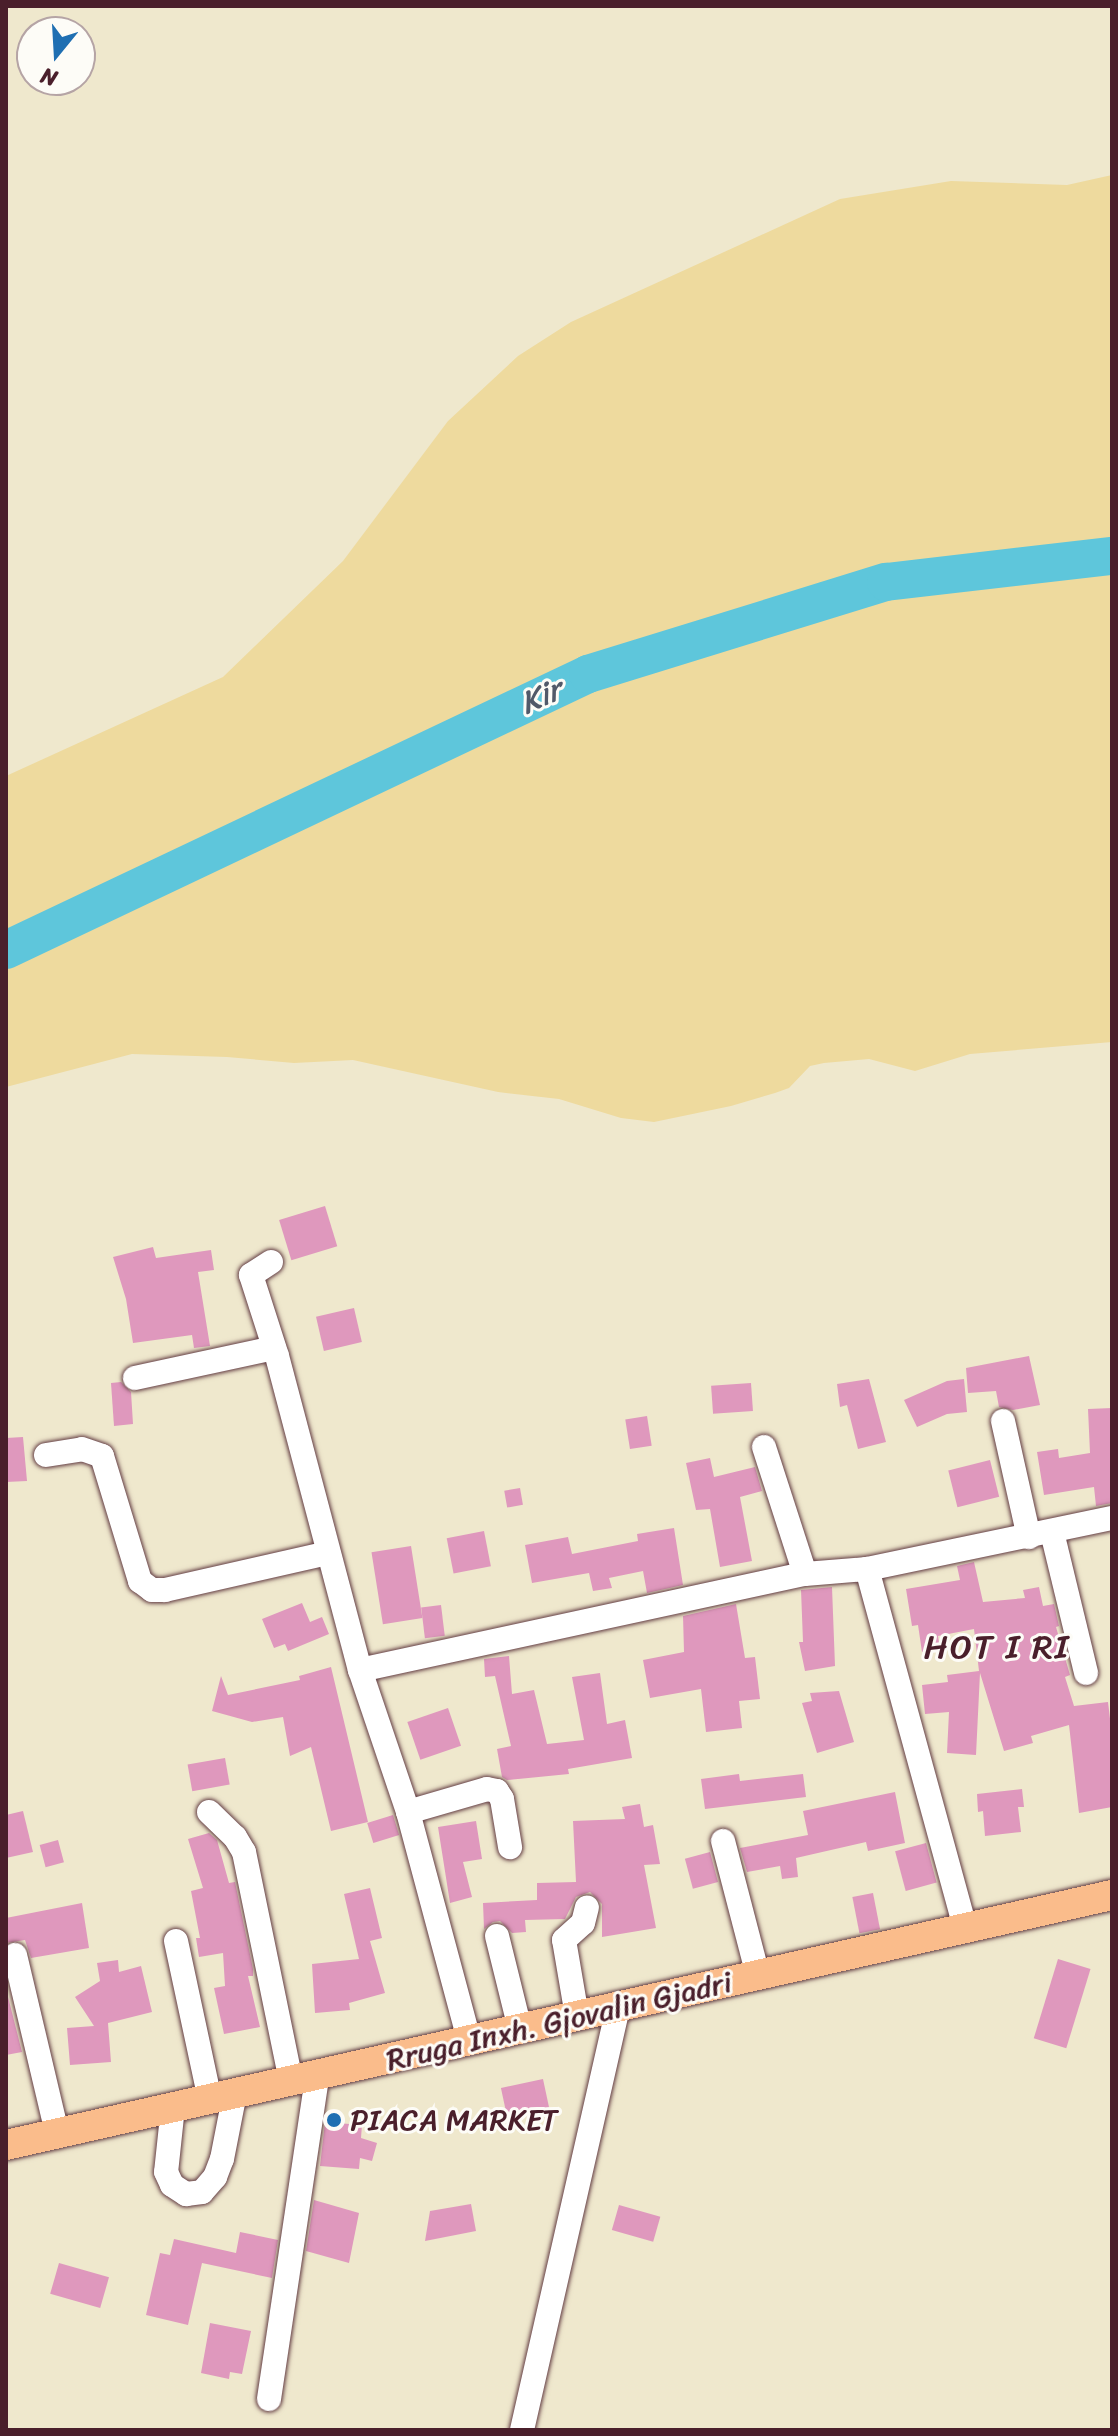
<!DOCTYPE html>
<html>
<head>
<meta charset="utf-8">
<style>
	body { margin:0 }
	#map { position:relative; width:1118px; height:2436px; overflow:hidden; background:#efe8cd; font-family:Sriracha,sans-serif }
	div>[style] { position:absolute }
	.sand>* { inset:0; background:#eeda9e }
	.river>* { height:38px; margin:-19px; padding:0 19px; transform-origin:19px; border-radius:19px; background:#5ec6db }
	.building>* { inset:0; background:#df98bd; transform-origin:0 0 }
	.roads { filter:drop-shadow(0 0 2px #633d43) drop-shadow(0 0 2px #633d43) }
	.minor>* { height:24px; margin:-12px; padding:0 12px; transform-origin:12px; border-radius:12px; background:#fff }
	.major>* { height:30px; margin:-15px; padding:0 15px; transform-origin:15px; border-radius:15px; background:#fabc8b }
	.dots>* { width:22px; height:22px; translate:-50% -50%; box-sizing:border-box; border:4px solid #fdfcf7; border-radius:50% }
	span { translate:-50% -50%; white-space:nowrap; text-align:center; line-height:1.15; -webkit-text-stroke:6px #fdfcf7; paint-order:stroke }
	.street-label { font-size:30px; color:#4a1f2b }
	.poi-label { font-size:30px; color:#4a1f2b }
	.left { translate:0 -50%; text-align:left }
	.water-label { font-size:32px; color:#515969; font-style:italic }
	.quarter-label { font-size:34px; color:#4a1f2b; letter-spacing:2px }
	.frame { position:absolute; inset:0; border:8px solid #4a1f2b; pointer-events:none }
	.north { position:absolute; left:16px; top:16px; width:80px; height:80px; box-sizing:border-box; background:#fdfcf7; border:2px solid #b5a4a5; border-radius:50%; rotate:198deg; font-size:22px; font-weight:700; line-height:32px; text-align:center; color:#4a1f2b }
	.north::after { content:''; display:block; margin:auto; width:28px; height:36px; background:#1f6fb2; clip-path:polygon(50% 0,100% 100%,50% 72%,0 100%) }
</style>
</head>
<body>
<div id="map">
	<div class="sand">
		<i style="clip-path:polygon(1112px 175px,1112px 1042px,970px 1054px,915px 1071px,869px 1059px,824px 1063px,810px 1066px,789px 1088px,775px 1093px,731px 1106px,654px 1122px,621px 1118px,559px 1099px,498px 1092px,353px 1060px,294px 1063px,227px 1057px,132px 1054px,6px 1087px,6px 776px,223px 677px,343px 561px,448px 421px,518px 356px,571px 322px,840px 199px,951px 181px,1067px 185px)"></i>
	</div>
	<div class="river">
		<i style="left:6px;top:950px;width:644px;rotate:-25.37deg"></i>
		<i style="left:588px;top:674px;width:312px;rotate:-17.2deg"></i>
		<i style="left:886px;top:582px;width:227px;rotate:-6.6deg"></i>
	</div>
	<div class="building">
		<i style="left:325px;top:1206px;width:42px;height:48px;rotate:73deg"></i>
		<i style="clip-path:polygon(153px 1247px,156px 1258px,211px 1250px,214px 1270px,198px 1272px,210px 1346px,194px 1348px,192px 1335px,133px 1343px,126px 1299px,113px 1257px)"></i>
		<i style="left:354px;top:1308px;width:35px;height:39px;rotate:77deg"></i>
		<i style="clip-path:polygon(1029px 1356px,1040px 1405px,1013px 1410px,999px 1407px,996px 1391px,968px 1393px,966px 1368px)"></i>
		<i style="clip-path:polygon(869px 1379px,886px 1442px,858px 1449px,847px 1405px,840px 1407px,837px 1384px)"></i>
		<i style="clip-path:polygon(964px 1379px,967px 1412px,947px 1414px,917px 1427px,904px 1400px,947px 1381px)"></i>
		<i style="clip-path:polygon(121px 1382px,131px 1392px,133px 1424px,114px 1426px,111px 1383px)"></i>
		<i style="left:751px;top:1383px;width:28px;height:40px;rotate:86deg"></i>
		<i style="clip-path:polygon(1112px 1408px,1112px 1503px,1096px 1506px,1094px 1487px,1044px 1495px,1037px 1452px,1058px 1449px,1059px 1458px,1090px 1453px,1088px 1409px)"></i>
		<i style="left:647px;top:1416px;width:30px;height:22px;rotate:81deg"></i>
		<i style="clip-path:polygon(23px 1437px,27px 1481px,6px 1482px,6px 1438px)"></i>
		<i style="clip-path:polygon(710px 1458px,714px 1477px,755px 1467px,762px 1491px,740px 1497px,752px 1561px,720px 1567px,710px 1509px,696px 1510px,686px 1463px)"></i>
		<i style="left:990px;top:1460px;width:38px;height:43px;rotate:76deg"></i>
		<i style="left:520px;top:1488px;width:17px;height:16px;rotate:80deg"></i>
		<i style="clip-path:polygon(674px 1528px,683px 1585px,647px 1593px,643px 1571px,609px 1578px,612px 1588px,593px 1591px,589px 1573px,532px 1583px,525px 1545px,568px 1537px,572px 1554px,638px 1541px,637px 1534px)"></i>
		<i style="left:484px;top:1531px;width:36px;height:38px;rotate:79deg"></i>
		<i style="left:411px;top:1546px;width:73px;height:40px;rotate:81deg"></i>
		<i style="clip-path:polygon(974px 1562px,983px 1602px,1025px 1598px,1023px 1590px,1039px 1587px,1043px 1606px,1054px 1604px,1059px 1626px,1056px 1627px,1070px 1675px,1065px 1677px,1074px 1706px,1108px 1702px,1112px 1735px,1112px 1807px,1079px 1813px,1069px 1725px,1031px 1736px,1033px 1743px,1004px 1751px,980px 1673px,976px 1755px,947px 1753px,949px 1712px,925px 1714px,922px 1685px,948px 1682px,947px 1675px,979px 1671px,974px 1629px,938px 1636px,940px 1649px,922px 1652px,918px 1625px,912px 1626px,906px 1589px,960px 1580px,957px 1566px)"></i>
		<i style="clip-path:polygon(832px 1587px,835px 1666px,805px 1671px,799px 1642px,803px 1642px,801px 1590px)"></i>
		<i style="clip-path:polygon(302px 1603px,310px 1622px,322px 1617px,329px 1634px,288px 1651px,285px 1644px,274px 1648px,262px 1619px)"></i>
		<i style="clip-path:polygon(736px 1604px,745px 1658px,755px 1657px,760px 1699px,739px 1701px,742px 1728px,706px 1732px,701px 1689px,650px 1698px,643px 1660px,684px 1652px,683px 1616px)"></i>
		<i style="left:441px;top:1605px;width:31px;height:20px;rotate:83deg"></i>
		<i style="clip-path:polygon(509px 1656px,512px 1694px,534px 1690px,547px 1744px,584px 1740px,572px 1677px,600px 1673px,607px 1724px,625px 1720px,632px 1758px,568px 1769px,569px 1774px,507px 1780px,502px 1777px,497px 1749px,511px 1746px,495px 1676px,485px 1677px,484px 1659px)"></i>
		<i style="clip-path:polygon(331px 1667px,368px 1822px,331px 1831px,311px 1747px,290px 1756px,283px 1717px,252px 1722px,212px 1711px,221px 1676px,228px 1695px,300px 1680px,299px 1676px)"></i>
		<i style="clip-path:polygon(839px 1691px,854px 1742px,817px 1753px,802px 1703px,812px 1701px,810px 1693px)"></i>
		<i style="left:448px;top:1708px;width:40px;height:43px;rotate:71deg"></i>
		<i style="left:225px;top:1758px;width:27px;height:38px;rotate:80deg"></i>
		<i style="clip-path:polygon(739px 1774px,740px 1781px,803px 1774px,806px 1797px,705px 1809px,701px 1779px)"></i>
		<i style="clip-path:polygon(1022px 1789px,1024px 1807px,1018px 1807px,1021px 1832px,985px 1836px,983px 1811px,978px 1812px,977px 1794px)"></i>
		<i style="clip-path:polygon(895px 1792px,905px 1843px,868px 1851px,866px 1842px,796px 1858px,798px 1877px,782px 1879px,780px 1866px,747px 1872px,740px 1848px,808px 1835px,803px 1811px)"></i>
		<i style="clip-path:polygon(640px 1804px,644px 1827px,653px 1825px,660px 1864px,644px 1865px,656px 1928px,602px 1937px,602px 1904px,590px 1892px,576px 1897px,565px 1919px,525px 1920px,526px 1932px,512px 1933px,500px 1921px,493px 1922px,484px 1929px,483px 1903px,537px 1900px,537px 1883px,576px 1882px,573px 1821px,625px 1819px,622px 1807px)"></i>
		<i style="clip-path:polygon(23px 1811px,33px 1852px,6px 1858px,6px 1815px)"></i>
		<i style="left:393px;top:1815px;width:21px;height:27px;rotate:73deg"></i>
		<i style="clip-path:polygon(476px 1821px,482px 1859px,463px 1862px,472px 1897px,450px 1903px,438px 1827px)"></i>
		<i style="clip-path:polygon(209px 1833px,217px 1840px,229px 1883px,235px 1882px,253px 1969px,253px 1976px,248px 1976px,260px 2027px,224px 2034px,214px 1988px,225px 1986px,223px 1953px,199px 1957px,196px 1938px,200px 1938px,191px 1891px,203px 1888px,188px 1839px)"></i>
		<i style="left:58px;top:1840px;width:23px;height:19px;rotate:75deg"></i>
		<i style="left:926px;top:1843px;width:41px;height:32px;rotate:75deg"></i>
		<i style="left:710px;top:1852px;width:31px;height:26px;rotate:75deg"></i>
		<i style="clip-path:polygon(370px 1888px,382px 1938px,370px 1941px,385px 1993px,349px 2003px,350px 2010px,315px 2013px,312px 1964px,359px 1959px,344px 1894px)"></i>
		<i style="left:873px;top:1893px;width:37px;height:21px;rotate:79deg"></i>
		<i style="clip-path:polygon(82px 1903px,89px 1948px,31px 1958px,25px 1940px,6px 1943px,6px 1918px)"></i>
		<i style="left:1058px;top:1959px;width:34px;height:83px;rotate:17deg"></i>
		<i style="clip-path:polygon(118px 1960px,119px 1972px,141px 1966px,152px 2012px,108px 2023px,111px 2062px,70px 2065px,67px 2028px,94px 2026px,75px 1997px,100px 1981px,97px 1963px)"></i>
		<i style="clip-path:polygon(6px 1989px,22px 2052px,6px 2055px)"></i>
		<i style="left:543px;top:2079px;width:29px;height:43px;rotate:78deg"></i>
		<i style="clip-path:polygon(325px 2122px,362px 2125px,361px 2138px,377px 2143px,372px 2161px,360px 2158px,359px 2169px,320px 2166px)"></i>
		<i style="clip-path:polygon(314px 2200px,359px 2213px,349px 2263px,306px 2251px)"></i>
		<i style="clip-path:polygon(471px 2204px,476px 2231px,425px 2241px,430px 2211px)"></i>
		<i style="left:619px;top:2205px;width:43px;height:26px;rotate:16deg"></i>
		<i style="clip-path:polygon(240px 2232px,278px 2240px,272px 2278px,202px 2263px,188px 2325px,146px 2315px,160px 2253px,170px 2255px,174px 2239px,236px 2253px)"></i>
		<i style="left:59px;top:2263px;width:52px;height:32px;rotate:16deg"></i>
		<i style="clip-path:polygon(210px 2323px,251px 2331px,242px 2374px,230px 2372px,229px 2379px,201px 2373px)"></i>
	</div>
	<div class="roads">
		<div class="minor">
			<i style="left:271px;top:1262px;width:24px;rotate:147deg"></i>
			<i style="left:251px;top:1275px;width:85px;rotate:72.2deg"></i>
			<i style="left:277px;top:1356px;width:325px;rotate:75.2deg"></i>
			<i style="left:360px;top:1670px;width:150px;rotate:71.3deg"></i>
			<i style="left:408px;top:1812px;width:236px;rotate:75deg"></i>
			<i style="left:135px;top:1378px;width:142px;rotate:-12.2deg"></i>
			<i style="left:1003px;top:1421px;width:119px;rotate:77.4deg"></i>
			<i style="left:764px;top:1447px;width:133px;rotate:72.1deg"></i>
			<i style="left:46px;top:1455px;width:36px;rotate:-9deg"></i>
			<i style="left:82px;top:1449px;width:21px;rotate:19deg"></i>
			<i style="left:102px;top:1456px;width:131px;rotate:73.1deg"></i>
			<i style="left:140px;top:1581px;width:15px;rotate:37deg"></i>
			<i style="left:152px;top:1590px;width:13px"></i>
			<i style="left:165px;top:1590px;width:167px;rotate:-12.8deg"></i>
			<i style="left:1052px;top:1532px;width:145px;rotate:76.4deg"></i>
			<i style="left:867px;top:1569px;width:372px;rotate:74.7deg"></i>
			<i style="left:360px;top:1670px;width:455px;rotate:-12.2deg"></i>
			<i style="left:805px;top:1574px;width:62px;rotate:-4.6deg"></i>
			<i style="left:867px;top:1569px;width:250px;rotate:-11.8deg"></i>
			<i style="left:209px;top:1812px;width:36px;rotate:44deg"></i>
			<i style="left:235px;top:1837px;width:17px;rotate:59deg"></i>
			<i style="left:244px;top:1852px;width:233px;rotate:78.4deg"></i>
			<i style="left:408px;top:1812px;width:82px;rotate:-16.2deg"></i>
			<i style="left:487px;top:1789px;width:10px;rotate:11deg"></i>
			<i style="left:497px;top:1791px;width:9px;rotate:58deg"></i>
			<i style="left:502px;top:1799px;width:49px;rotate:80.5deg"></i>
			<i style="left:723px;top:1841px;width:138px;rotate:75.4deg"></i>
			<i style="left:497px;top:1936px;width:96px;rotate:76.1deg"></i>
			<i style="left:176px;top:1941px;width:162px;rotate:77.9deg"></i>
			<i style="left:15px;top:1955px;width:183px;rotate:76.7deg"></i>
			<i style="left:577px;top:2016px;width:77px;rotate:-99.7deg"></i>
			<i style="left:564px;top:1940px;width:25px;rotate:-42deg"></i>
			<i style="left:583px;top:1923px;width:16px;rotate:-76deg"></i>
			<i style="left:173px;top:2107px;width:65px;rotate:96.1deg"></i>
			<i style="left:166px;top:2172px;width:14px;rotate:65deg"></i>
			<i style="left:172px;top:2185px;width:17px;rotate:33deg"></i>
			<i style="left:186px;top:2194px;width:16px;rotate:-7deg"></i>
			<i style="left:202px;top:2192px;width:20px;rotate:-49deg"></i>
			<i style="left:215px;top:2177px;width:19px;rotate:-69deg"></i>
			<i style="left:222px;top:2159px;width:67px;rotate:-78.9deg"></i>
			<i style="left:269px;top:2399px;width:327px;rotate:-81.5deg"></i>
			<i style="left:522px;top:2430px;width:434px;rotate:-77.2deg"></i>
		</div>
		<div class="major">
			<i style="left:6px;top:2145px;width:1134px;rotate:-12.74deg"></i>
		</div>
	</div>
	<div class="dots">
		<i style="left:334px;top:2120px;background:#1f6fb2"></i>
	</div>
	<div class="street-label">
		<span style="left:559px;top:2021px;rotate:-13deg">Rruga Inxh. Gjovalin Gjadri</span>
	</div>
	<div class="poi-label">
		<span class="left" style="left:350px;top:2120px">PIACA MARKET</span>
	</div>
	<div class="water-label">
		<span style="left:541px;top:697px;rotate:-25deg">Kir</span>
	</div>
	<div class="quarter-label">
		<span style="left:997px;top:1648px">HOT I RI</span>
	</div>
	<div class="frame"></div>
	<div class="north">N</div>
</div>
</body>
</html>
